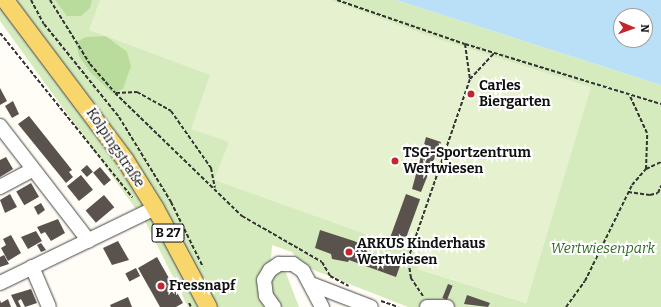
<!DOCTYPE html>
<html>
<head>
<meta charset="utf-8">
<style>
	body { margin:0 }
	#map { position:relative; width:661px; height:307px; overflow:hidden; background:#fffdf5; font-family:Bitter,serif }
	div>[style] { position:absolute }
	.green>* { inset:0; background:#d5ebbd }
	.forest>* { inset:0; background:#b9dc9c }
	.pitch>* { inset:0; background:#e6f2cf }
	.water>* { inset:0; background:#b9e0f7 }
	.building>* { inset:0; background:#5a524d; transform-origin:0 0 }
	.path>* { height:2px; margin-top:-1px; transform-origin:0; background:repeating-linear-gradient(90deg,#333 0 4px,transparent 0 6px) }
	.roads { filter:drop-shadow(0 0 1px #444) drop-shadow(0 0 1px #444) }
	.minor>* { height:14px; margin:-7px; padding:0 7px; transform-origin:7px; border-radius:7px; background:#fff }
	.major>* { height:17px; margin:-8.5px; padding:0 8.5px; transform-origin:8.5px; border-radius:8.5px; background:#f9d66b }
	.dots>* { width:11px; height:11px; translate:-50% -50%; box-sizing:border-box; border:2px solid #fff; border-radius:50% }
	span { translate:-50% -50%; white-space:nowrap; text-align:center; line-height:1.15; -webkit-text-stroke:4px #fff; paint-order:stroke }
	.shield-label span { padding:1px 3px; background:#fff; border:1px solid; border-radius:3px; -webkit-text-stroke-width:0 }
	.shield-label { font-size:13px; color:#111; font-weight:700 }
	.poi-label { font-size:14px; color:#111; font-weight:700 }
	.left { translate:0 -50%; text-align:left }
	.street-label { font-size:14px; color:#111 }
	.park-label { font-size:14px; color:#2f6b1f; font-style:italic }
	.north { position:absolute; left:613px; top:8px; width:40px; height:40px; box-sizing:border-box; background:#fff; border:1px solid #a0a0a0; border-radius:50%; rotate:92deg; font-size:11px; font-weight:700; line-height:16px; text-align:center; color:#111 }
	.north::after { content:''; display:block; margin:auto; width:14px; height:18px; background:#c4262e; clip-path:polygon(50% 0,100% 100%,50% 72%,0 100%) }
</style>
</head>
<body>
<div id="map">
	<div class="green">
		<i style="clip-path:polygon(0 0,107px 0,253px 85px,379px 239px,421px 254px,418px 269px,526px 303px,589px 92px,324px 0,396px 0,661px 85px,661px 307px,408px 307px,301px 265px,292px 252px,272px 245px,271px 259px,284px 268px,299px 307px,188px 307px,146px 223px,0 21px)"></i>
	</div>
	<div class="forest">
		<i style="clip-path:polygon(55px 0,92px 0,90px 8px,81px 16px,67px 16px)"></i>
		<i style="clip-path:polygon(106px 36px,127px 52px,131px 66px,123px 89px,112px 93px,91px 73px,79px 56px,76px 42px,86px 37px)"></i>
	</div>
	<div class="pitch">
		<i style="clip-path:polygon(100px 0,330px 0,438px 39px,591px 87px,526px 303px,418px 269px,421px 254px,214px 180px,229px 142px,191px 129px,210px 75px,89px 30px)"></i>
	</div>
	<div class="water">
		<i style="clip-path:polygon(evenodd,396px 0,661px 0,661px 85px,396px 0,621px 16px,645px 16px,645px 40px,621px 40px,621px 16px)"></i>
	</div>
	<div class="building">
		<i style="clip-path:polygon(0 88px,7px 101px,0 105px)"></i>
		<i style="clip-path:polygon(13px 101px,19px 114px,12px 118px,5px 106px)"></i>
		<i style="clip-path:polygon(29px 116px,72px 170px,69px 172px,73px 177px,66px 183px,18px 124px)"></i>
		<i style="clip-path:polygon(426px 137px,441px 142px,421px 192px,412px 189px)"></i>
		<i style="clip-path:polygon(6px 157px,13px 169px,0 177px,0 160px)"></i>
		<i style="left:87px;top:165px;width:9px;height:8px;rotate:49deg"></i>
		<i style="left:100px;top:167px;width:17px;height:9px;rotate:50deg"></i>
		<i style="left:81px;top:175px;width:19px;height:18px;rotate:51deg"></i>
		<i style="left:31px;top:183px;width:16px;height:17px;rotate:60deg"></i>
		<i style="clip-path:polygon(10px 194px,17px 207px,5px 213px,0 200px)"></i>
		<i style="left:406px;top:194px;width:15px;height:45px;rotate:20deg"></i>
		<i style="left:104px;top:195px;width:16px;height:24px;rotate:50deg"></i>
		<i style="clip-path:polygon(41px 203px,45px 210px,38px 215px,34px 207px)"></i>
		<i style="clip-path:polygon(58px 219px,65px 233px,51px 241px,45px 232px,41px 234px,37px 227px)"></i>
		<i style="clip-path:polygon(320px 230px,354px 241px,368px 247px,366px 251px,401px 263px,396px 277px,349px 260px,348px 262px,332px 259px,331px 254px,315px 248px)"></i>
		<i style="clip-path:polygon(36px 231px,42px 241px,28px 249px,21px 237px)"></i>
		<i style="clip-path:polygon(11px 235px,21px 253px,8px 261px,1px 248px,6px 245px,3px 239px)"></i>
		<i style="clip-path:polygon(118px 241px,129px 260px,112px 265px,103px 248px)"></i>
		<i style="clip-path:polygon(41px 243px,46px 250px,41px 252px,37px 245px)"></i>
		<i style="clip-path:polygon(4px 255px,9px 264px,0 267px,0 257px)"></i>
		<i style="clip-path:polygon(157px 257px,183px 303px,176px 307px,160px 307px,138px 268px)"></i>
		<i style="left:136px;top:268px;width:9px;height:12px;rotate:63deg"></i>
		<i style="left:448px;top:284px;width:5px;height:15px;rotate:22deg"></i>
		<i style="clip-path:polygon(31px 289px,37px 303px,25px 307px,21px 299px,18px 301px,21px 307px,17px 307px,11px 295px)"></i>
		<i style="clip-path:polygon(467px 295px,490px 303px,488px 307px,464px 304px)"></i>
		<i style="clip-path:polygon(128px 297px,132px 307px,111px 307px,110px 305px)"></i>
		<i style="clip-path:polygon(8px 299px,11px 307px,0 307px,0 300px,1px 303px)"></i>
	</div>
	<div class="path">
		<i style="left:31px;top:0;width:27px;rotate:62deg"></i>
		<i style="left:44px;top:24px;width:119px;rotate:51.1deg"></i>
		<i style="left:119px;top:117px;width:100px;rotate:58.5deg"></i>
		<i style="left:171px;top:202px;width:72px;rotate:63.8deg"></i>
		<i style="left:50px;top:0;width:75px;rotate:58deg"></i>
		<i style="left:90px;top:64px;width:38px;rotate:49deg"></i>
		<i style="left:115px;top:93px;width:177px;rotate:44.1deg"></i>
		<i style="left:242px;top:216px;width:92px;rotate:29.9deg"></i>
		<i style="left:322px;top:262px;width:16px;rotate:60deg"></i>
		<i style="left:330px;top:276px;width:21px;rotate:28deg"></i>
		<i style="left:337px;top:0;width:135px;rotate:19deg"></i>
		<i style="left:465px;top:44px;width:205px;rotate:17deg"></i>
		<i style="left:0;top:33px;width:211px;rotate:51.2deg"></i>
		<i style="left:465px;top:44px;width:35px;rotate:82deg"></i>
		<i style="left:116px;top:93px;width:21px;rotate:-3deg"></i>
		<i style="left:137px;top:92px;width:39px;rotate:29deg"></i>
		<i style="left:171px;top:111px;width:70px;rotate:54.9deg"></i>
		<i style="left:211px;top:168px;width:20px;rotate:79deg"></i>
		<i style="left:646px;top:169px;width:17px;rotate:-25deg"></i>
		<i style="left:628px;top:192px;width:22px;rotate:8deg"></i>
		<i style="left:650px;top:195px;width:8px;rotate:-14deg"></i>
		<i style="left:658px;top:193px;width:8px;rotate:-67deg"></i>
		<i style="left:423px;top:296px;width:22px;rotate:-124deg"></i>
		<i style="left:411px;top:278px;width:19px;rotate:-99deg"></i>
		<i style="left:408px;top:259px;width:190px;rotate:-71deg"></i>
		<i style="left:470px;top:79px;width:35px;rotate:-47deg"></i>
		<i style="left:381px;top:301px;width:18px;rotate:19deg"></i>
		<i style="left:189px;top:303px;width:4px;rotate:63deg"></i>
		<i style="left:566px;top:307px;width:32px;rotate:-54deg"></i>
		<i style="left:585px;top:281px;width:107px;rotate:-63.9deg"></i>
		<i style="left:632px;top:185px;width:21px;rotate:-49deg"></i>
		<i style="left:646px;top:169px;width:36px;rotate:-88deg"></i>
		<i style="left:647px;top:133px;width:41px;rotate:-114.7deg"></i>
	</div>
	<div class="roads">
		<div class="minor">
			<i style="left:0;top:126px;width:145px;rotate:52.3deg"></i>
			<i style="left:0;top:187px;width:36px;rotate:-28deg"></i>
			<i style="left:32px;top:267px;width:43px;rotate:67deg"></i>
			<i style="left:0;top:283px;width:172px;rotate:-25.8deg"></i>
			<i style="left:311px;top:284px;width:64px;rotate:21deg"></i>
			<i style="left:274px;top:307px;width:14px;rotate:-126deg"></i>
			<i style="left:266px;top:296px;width:16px;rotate:-97deg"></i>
			<i style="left:264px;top:280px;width:12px;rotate:-59deg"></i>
			<i style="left:270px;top:270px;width:11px;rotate:-34deg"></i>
			<i style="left:279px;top:264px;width:14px"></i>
			<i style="left:293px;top:264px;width:12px;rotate:35deg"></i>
			<i style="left:303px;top:271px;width:41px;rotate:62.2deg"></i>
			<i style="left:427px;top:307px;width:20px"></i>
		</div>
		<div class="major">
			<i style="left:5px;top:0;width:200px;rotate:53.1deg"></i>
			<i style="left:125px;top:160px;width:57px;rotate:58deg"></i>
			<i style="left:155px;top:208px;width:112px;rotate:61.8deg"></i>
		</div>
	</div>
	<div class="dots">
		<i style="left:471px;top:94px;background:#c4262e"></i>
		<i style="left:395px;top:161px;background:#c4262e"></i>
		<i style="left:349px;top:252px;background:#c4262e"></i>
		<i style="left:161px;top:286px;background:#c4262e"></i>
	</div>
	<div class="shield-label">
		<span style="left:168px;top:233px">B 27</span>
	</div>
	<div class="poi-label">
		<span class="left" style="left:479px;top:94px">Carles<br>Biergarten</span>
		<span class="left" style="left:403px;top:161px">TSG-Sportzentrum<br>Wertwiesen</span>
		<span class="left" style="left:357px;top:252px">ARKUS Kinderhaus<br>Wertwiesen</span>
		<span class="left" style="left:169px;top:286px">Fressnapf</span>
	</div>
	<div class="street-label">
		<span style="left:115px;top:148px;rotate:56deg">Kolpingstraße</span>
	</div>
	<div class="park-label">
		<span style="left:603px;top:249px">Wertwiesenpark</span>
	</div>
	<div class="north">N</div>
</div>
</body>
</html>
